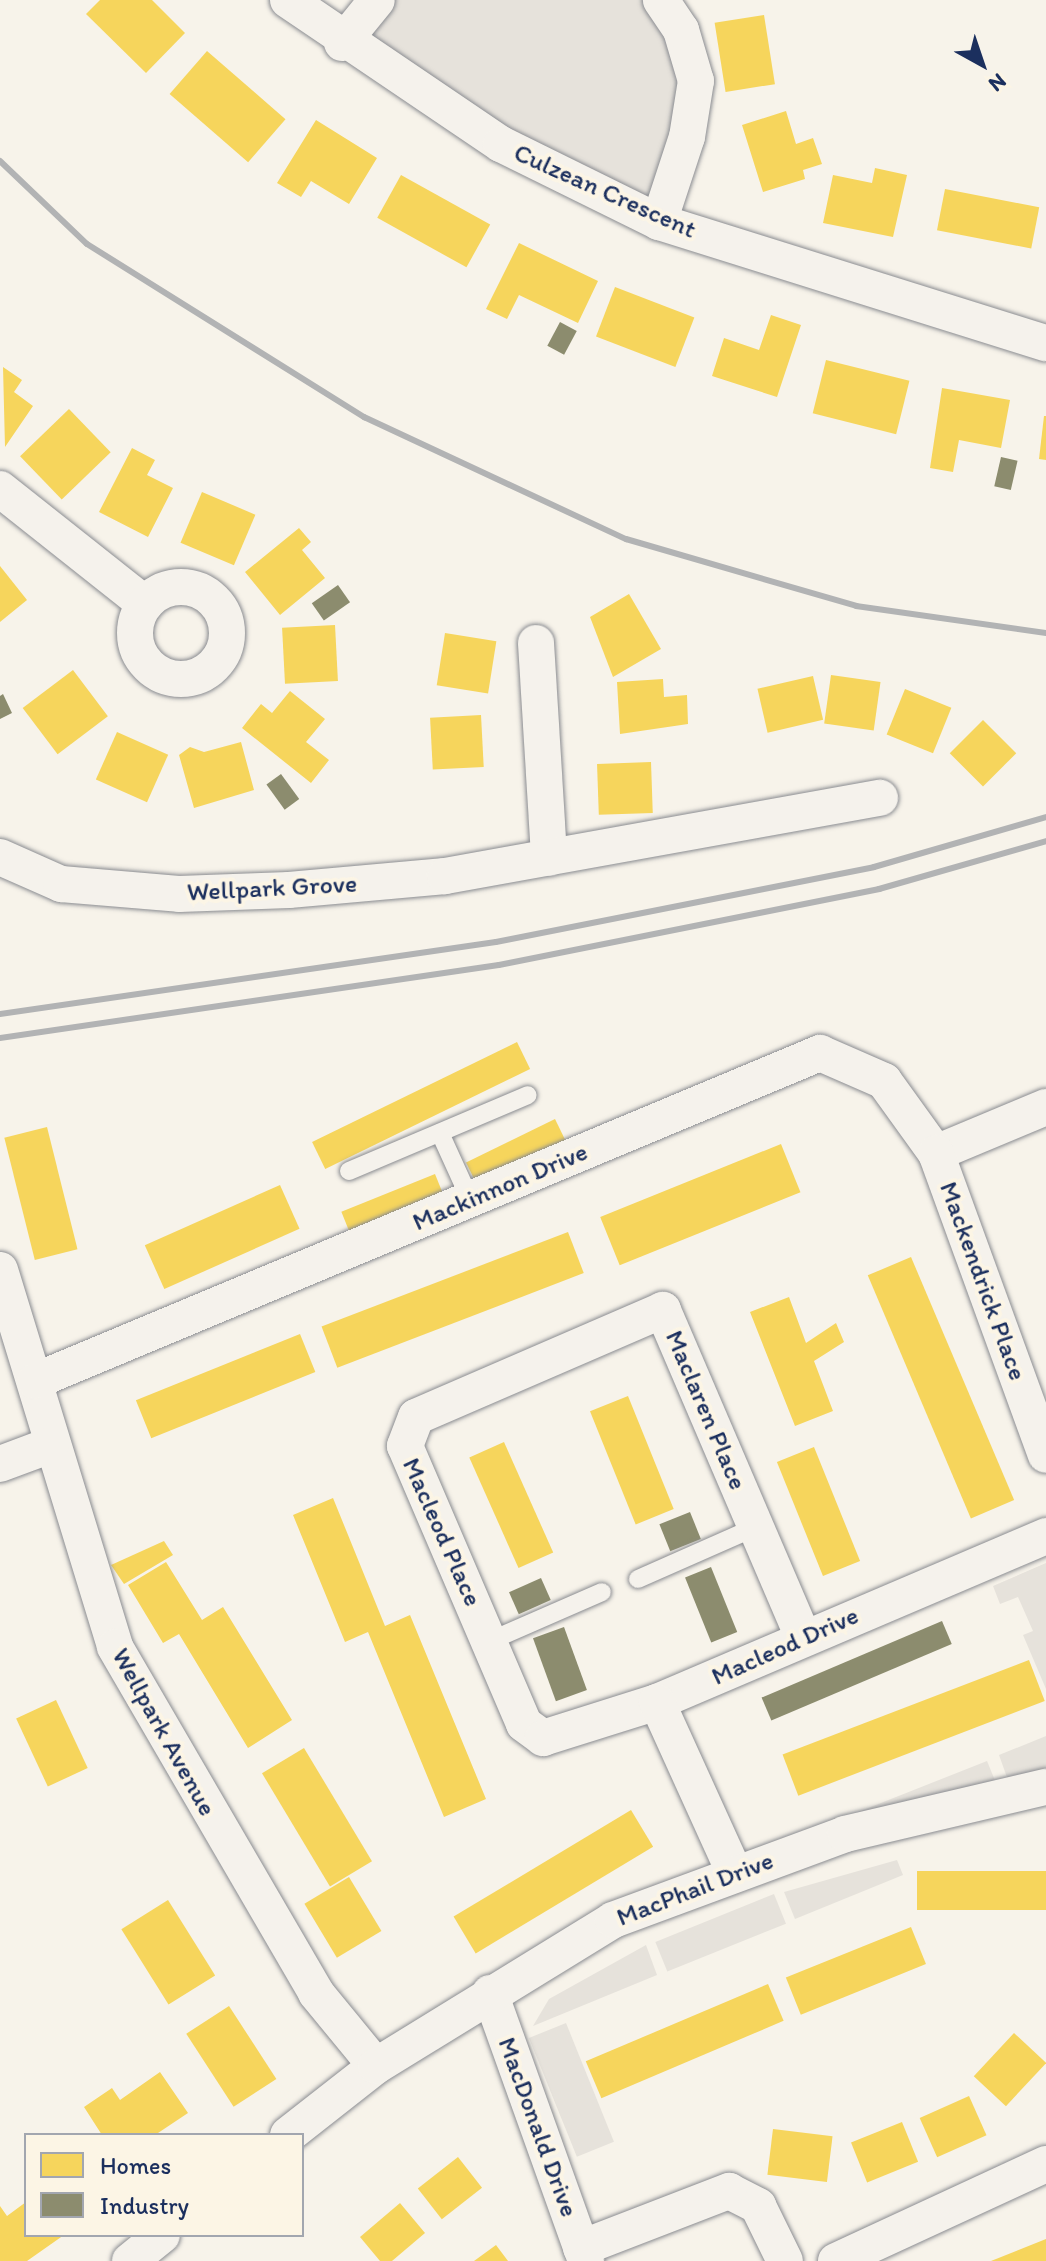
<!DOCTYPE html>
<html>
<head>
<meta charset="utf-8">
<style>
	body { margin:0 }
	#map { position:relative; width:1046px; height:2261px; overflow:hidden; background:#f7f3ea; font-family:Itim,sans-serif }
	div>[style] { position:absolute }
	.green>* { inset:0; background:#e6e2db; transform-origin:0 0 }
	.homes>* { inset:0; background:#f6d55c; transform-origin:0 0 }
	.industry>* { inset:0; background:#8c8c6e; transform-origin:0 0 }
	.roads { filter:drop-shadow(0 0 2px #8a8c91) drop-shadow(0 0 2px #8a8c91) }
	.service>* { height:18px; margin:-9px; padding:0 9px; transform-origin:9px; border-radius:9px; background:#f5f2ec }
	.minor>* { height:36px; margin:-18px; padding:0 18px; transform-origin:18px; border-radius:18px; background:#f5f2ec }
	.minor>.ring { margin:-18px; padding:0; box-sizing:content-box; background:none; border:36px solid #f5f2ec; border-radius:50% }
	.rail>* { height:6px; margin:-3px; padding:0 3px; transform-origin:3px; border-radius:3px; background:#b2b3b4 }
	span { translate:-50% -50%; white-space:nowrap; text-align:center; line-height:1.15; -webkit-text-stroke:8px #fcf5e5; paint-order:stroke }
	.street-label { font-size:26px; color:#1b2f5e }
	.legend { position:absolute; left:24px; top:2133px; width:280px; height:104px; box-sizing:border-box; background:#fcf5e5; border:2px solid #a2a6af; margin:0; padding:10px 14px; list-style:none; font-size:24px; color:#1b2f5e }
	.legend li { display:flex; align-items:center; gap:16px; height:40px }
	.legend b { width:40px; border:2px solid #a2a6af }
	.north { position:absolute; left:942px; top:24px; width:80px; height:80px; -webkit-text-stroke:6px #fcf5e5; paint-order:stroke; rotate:140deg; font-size:22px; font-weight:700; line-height:32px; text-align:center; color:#1b2f5e }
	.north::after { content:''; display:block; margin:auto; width:28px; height:36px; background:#1b2f5e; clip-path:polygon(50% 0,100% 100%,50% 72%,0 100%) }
</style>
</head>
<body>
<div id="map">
	<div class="green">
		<i style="clip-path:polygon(377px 0,661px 0,696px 81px,659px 222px,342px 43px)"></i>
		<i style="clip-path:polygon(1046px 1563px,1046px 1689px,1023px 1635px,1033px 1631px,1018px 1597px,1000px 1604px,993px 1586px)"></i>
		<i style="clip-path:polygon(1046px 1736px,1046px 1772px,1009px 1783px,999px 1755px)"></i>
		<i style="clip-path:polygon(987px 1761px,996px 1783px,848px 1816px)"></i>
		<i style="clip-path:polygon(897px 1860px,903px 1875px,795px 1919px,784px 1892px)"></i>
		<i style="left:774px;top:1894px;width:32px;height:128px;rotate:68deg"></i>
		<i style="clip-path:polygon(646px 1945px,657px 1975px,533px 2026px,549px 1999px)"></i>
		<i style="left:566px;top:2023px;width:128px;height:40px;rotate:68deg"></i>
	</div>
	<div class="homes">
		<i style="clip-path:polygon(100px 0,152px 0,185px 33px,146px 73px,86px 14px)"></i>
		<i style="left:764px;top:15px;width:70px;height:50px;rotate:81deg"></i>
		<i style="left:207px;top:51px;width:104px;height:57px;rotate:41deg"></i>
		<i style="clip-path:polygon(786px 111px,796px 144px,813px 138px,822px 164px,803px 170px,805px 179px,763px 192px,742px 125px)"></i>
		<i style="clip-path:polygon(316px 120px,377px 158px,349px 204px,311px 181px,301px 197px,277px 183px)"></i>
		<i style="clip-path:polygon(875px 168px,907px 175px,893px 237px,823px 223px,833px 175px,872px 183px)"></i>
		<i style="left:401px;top:175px;width:102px;height:49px;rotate:29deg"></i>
		<i style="left:945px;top:189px;width:96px;height:42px;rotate:11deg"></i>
		<i style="clip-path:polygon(519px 243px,598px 281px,578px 323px,519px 295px,507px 319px,486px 309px)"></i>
		<i style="left:615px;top:287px;width:85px;height:53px;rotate:21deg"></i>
		<i style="clip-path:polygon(771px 315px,801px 325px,777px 397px,712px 376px,724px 338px,759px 350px)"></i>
		<i style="left:826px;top:360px;width:86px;height:55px;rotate:14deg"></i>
		<i style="clip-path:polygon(3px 367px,22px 380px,14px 392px,33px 406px,5px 447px)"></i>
		<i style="clip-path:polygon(942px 388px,1010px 400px,1001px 448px,959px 440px,953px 472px,930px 468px)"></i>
		<i style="left:69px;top:409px;width:60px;height:68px;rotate:46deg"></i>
		<i style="clip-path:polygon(1044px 416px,1046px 416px,1046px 460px,1039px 459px)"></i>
		<i style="clip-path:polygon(132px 448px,155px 460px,147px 475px,173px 488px,148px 537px,99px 512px)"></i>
		<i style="left:202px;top:492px;width:58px;height:55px;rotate:23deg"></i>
		<i style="clip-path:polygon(299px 528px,311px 542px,302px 550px,325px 578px,280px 615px,245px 572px)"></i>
		<i style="clip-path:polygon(0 566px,27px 600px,0 622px)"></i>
		<i style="clip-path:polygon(629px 594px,661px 649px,613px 677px,590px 617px)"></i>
		<i style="left:335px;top:625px;width:56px;height:53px;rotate:87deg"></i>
		<i style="left:445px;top:633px;width:52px;height:53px;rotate:9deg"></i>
		<i style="left:73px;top:670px;width:58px;height:63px;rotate:53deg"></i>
		<i style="left:831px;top:675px;width:50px;height:49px;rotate:8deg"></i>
		<i style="left:813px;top:676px;width:45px;height:57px;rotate:77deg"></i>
		<i style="clip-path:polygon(663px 679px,664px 697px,687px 695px,688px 724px,620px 734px,617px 682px)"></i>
		<i style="left:905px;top:689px;width:50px;height:49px;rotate:22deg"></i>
		<i style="clip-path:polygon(290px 691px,325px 719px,306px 742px,329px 760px,311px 783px,242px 728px,261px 704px,272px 713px)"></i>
		<i style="left:481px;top:715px;width:52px;height:51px;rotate:87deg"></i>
		<i style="left:983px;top:720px;width:47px;height:47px;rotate:45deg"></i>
		<i style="left:117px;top:732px;width:56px;height:52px;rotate:24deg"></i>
		<i style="clip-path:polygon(241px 742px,254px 790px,194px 808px,179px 755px,190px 747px,204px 752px)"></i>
		<i style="left:651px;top:762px;width:51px;height:54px;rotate:88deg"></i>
		<i style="left:517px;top:1042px;width:30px;height:228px;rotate:64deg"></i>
		<i style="left:555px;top:1119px;width:30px;height:99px;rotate:64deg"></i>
		<i style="left:47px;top:1127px;width:126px;height:44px;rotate:76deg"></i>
		<i style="left:781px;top:1144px;width:52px;height:195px;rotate:68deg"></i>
		<i style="left:435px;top:1174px;width:29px;height:101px;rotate:68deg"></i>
		<i style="left:280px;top:1185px;width:48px;height:148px;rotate:66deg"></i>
		<i style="left:568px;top:1232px;width:44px;height:264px;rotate:69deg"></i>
		<i style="left:911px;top:1257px;width:264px;height:47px;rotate:67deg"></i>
		<i style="clip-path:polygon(789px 1297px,806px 1343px,836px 1323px,844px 1342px,814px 1361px,833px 1411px,795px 1426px,750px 1312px)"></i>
		<i style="left:300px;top:1334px;width:41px;height:177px;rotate:68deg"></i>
		<i style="left:628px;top:1396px;width:122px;height:41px;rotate:68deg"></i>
		<i style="left:504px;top:1442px;width:121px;height:38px;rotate:66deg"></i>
		<i style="left:814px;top:1447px;width:123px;height:40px;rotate:68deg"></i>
		<i style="clip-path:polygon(333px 1498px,385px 1626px,410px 1615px,486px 1799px,444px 1817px,368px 1632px,345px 1642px,293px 1515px)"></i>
		<i style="clip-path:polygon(164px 1541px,173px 1555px,124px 1584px,111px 1565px)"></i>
		<i style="clip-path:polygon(166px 1562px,202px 1620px,223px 1607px,292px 1720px,248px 1748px,179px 1634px,163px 1643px,128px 1585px)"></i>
		<i style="left:1029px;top:1660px;width:44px;height:264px;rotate:69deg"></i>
		<i style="left:56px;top:1700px;width:75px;height:44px;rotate:65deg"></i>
		<i style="left:304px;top:1748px;width:132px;height:49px;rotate:59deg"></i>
		<i style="left:631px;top:1810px;width:43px;height:207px;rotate:59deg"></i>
		<i style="left:1046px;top:1871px;width:39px;height:129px;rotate:90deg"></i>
		<i style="left:349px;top:1877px;width:63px;height:52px;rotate:59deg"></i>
		<i style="left:168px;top:1900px;width:89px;height:55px;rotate:58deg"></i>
		<i style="left:911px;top:1927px;width:40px;height:135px;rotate:68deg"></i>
		<i style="left:768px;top:1984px;width:40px;height:198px;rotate:67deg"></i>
		<i style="left:229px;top:2006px;width:87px;height:51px;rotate:57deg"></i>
		<i style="left:1014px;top:2033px;width:44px;height:59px;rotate:43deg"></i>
		<i style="clip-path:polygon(160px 2072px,188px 2113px,158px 2133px,102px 2135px,84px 2107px,112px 2088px,120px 2100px)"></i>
		<i style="left:969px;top:2096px;width:43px;height:54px;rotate:66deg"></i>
		<i style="left:902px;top:2122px;width:43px;height:55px;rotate:68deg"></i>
		<i style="left:773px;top:2129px;width:60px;height:46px;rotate:7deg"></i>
		<i style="left:458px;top:2157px;width:39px;height:51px;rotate:52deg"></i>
		<i style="clip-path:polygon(26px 2202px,26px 2235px,64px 2235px,27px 2261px,0 2261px,0 2206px,7px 2216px)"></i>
		<i style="clip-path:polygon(400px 2203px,425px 2233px,392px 2261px,380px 2261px,360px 2237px)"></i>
		<i style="clip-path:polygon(1046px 2239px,1046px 2261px,991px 2261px)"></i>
		<i style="clip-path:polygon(496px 2245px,508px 2261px,474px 2261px)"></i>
	</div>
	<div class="industry">
		<i style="left:560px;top:322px;width:19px;height:27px;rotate:28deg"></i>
		<i style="left:1001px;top:457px;width:17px;height:30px;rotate:13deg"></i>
		<i style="left:338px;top:585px;width:21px;height:32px;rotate:55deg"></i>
		<i style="clip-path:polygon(3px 694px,12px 713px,0 719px,0 696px)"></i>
		<i style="left:281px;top:774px;width:31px;height:18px;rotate:54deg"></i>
		<i style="left:690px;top:1512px;width:29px;height:33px;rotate:68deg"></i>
		<i style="left:711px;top:1567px;width:70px;height:28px;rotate:68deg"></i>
		<i style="left:541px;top:1578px;width:24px;height:35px;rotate:66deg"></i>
		<i style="left:942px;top:1621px;width:25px;height:196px;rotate:67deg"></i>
		<i style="left:564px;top:1627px;width:67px;height:33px;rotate:70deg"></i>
	</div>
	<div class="roads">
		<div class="service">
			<i style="left:440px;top:1133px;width:72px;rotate:65.6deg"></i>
			<i style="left:349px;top:1171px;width:194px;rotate:-23deg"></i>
			<i style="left:638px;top:1579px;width:129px;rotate:-23.8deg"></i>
			<i style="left:490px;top:1641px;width:122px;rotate:-23.6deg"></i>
		</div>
		<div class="minor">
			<i style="left:288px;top:0;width:257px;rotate:34.1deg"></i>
			<i style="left:501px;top:144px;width:176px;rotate:26.3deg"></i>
			<i style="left:659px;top:222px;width:405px;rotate:17.4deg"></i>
			<i style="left:342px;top:43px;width:55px;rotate:-50.9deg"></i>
			<i style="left:659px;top:222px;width:89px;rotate:-71.8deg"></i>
			<i style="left:687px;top:137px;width:57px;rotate:-80.9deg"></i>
			<i style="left:696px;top:81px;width:53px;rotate:-106.4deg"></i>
			<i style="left:681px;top:30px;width:36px;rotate:-124deg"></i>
			<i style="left:0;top:489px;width:185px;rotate:38.4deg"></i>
			<i class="ring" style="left:135px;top:587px;width:56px;height:56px"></i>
			<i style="left:536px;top:643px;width:215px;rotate:86.5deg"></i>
			<i style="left:0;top:857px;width:67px;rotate:23.9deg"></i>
			<i style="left:61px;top:884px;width:118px;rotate:4.8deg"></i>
			<i style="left:179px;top:894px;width:110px;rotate:-2.1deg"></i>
			<i style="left:289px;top:890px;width:157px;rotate:-5.1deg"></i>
			<i style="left:445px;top:876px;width:442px;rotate:-10.2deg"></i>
			<i style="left:936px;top:1153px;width:119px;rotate:-22.7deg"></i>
			<i style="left:0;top:1270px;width:394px;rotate:73deg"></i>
			<i style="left:115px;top:1647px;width:400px;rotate:59.8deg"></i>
			<i style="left:316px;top:1993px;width:94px;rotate:50.6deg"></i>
			<i style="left:35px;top:1381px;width:851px;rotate:-22.68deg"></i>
			<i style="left:820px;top:1053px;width:70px;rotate:23.6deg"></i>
			<i style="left:884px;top:1081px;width:89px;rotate:54.2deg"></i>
			<i style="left:936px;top:1153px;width:321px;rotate:70deg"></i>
			<i style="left:0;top:1464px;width:54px;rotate:-20.4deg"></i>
			<i style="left:803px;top:1637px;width:356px;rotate:-113.2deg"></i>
			<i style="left:663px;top:1310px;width:269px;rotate:156.6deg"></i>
			<i style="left:416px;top:1417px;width:31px;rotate:111deg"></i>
			<i style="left:405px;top:1446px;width:302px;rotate:66.8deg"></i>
			<i style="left:524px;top:1724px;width:24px;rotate:36deg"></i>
			<i style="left:543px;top:1738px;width:120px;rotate:-17.5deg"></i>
			<i style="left:657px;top:1702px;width:423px;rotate:-23.1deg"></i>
			<i style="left:657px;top:1702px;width:187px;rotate:65.6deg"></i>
			<i style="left:490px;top:1993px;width:285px;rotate:70.3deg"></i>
			<i style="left:288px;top:2135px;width:112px;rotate:-38.1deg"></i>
			<i style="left:376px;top:2066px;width:278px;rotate:-31.6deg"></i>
			<i style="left:613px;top:1920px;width:247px;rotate:-20.3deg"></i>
			<i style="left:845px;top:1834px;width:206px;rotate:-13.2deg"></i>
			<i style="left:581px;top:2248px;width:159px;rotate:-21.1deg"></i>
			<i style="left:729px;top:2191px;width:33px;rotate:27deg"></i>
			<i style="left:758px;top:2206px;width:61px;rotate:63.9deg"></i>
			<i style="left:130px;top:2261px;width:41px;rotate:-39.1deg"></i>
			<i style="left:836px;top:2261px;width:231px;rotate:-24.8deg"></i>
		</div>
	</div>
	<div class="rail">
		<i style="left:0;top:161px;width:120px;rotate:43.7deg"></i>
		<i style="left:87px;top:244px;width:327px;rotate:32deg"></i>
		<i style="left:364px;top:417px;width:289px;rotate:25deg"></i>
		<i style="left:626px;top:539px;width:240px;rotate:16.2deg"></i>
		<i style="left:856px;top:606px;width:192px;rotate:8.1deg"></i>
		<i style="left:0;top:1014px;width:501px;rotate:-8.26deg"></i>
		<i style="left:496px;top:942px;width:385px;rotate:-11.2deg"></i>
		<i style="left:874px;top:867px;width:179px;rotate:-16.2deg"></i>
		<i style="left:0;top:1038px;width:504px;rotate:-8.32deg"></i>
		<i style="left:499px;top:965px;width:388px;rotate:-11.3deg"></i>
		<i style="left:879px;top:889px;width:174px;rotate:-16deg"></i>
	</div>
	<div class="street-label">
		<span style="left:605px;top:191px;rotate:24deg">Culzean Crescent</span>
		<span style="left:272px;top:888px;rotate:-3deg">Wellpark Grove</span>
		<span style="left:500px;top:1187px;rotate:-23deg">Mackinnon Drive</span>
		<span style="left:983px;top:1281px;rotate:70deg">Mackendrick Place</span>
		<span style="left:706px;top:1410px;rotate:67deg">Maclaren Place</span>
		<span style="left:442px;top:1532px;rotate:66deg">Macleod Place</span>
		<span style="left:785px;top:1646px;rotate:-24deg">Macleod Drive</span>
		<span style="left:164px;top:1732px;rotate:61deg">Wellpark Avenue</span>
		<span style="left:695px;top:1889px;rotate:-21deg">MacPhail Drive</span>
		<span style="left:538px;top:2127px;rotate:70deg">MacDonald Drive</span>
	</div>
	<ul class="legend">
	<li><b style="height:22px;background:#f6d55c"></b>Homes</li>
	<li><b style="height:22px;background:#8c8c6e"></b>Industry</li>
	</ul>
	<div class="north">N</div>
</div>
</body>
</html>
